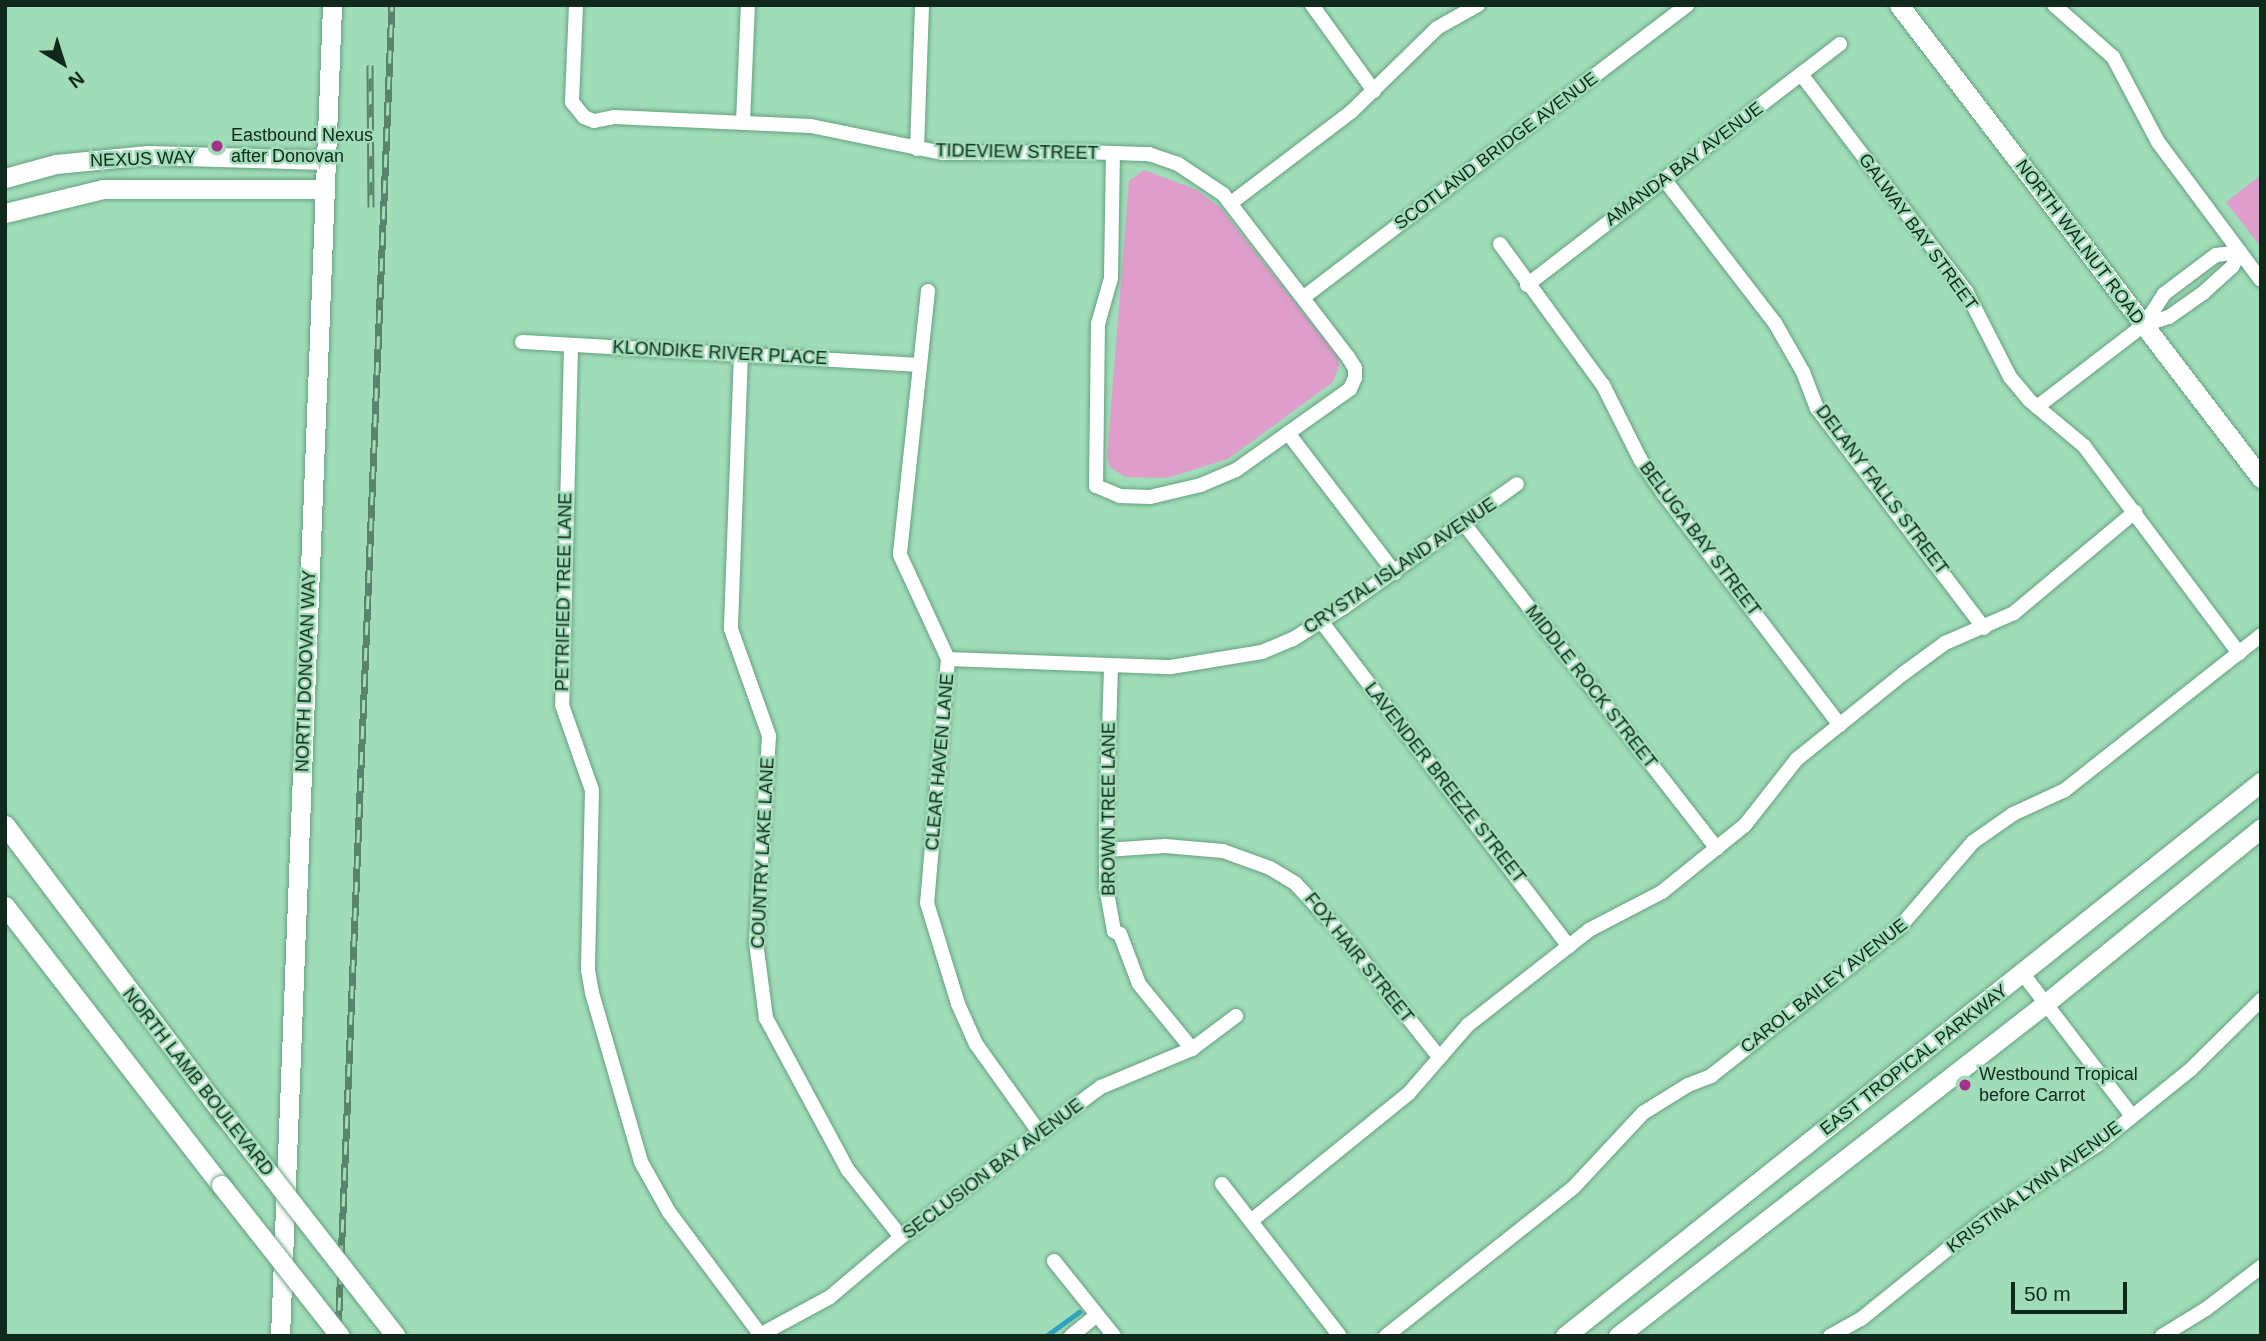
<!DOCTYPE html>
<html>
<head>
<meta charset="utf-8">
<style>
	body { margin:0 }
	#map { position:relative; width:2266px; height:1341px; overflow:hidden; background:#a0dcb8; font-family:Arial,sans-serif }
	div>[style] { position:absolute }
	.green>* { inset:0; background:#de9dca }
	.stream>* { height:4.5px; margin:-2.25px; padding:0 2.25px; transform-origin:2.25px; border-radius:2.25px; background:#2ea4c0 }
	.roads { filter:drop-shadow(0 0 2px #67a180) drop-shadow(0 0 2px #67a180) }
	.street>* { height:14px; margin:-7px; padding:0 7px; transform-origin:7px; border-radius:7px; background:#fff }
	.secondary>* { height:19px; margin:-9.5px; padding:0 9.5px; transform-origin:9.5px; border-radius:9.5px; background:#fff }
	.rail>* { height:7px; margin-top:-3.5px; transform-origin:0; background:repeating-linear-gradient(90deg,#a0dcb8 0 13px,#59836a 0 26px); box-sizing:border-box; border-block:2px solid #59836a }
	.bridges { filter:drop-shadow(0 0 2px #67a180) drop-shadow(0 0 2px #67a180) }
	.secondary-bridge>* { height:19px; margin:-9.5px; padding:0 9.5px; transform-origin:9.5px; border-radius:9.5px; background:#fff }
	.dots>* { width:19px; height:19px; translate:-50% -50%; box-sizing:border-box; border:4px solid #a0dcb8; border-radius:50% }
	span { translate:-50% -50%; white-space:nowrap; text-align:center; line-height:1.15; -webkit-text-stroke:5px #a0dcb8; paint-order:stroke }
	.poi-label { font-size:18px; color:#11291c }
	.left { translate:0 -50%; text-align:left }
	.street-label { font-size:18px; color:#11291c }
	.frame { position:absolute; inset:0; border:7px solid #11291c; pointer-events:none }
	.north { position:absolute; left:28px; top:28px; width:70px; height:70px; -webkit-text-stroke:5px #a0dcb8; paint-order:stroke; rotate:142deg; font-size:19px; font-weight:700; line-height:28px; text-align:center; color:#11291c }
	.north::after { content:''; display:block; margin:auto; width:24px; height:32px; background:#11291c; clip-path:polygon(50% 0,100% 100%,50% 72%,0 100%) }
	.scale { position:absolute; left:2011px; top:1282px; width:116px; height:32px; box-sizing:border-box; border:4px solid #11291c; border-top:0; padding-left:9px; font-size:21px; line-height:24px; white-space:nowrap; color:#11291c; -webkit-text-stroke:5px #a0dcb8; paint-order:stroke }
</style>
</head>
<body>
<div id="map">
	<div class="green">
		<i style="clip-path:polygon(1144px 170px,1197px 190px,1221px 208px,1338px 357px,1339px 366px,1333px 382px,1228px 459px,1167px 478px,1125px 477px,1110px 467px,1107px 458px,1129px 181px)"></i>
		<i style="clip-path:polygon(2261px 175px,2261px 247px,2226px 202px)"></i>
	</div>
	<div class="stream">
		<i style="left:1046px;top:1336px;width:41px;rotate:-36deg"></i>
	</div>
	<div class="roads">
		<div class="street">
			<i style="left:576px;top:5px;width:97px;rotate:92.4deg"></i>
			<i style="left:572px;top:102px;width:19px;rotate:51deg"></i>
			<i style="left:584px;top:117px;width:11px;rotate:22deg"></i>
			<i style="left:594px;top:121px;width:20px;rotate:-11deg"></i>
			<i style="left:614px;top:117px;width:197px;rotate:2.6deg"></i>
			<i style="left:811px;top:126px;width:135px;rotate:11.6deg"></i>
			<i style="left:943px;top:153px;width:139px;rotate:-0.4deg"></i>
			<i style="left:1082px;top:152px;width:31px;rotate:2deg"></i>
			<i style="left:1113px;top:153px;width:36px;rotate:2deg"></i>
			<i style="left:1149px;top:154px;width:31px;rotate:19deg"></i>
			<i style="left:1178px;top:164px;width:54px;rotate:33.7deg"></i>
			<i style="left:1223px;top:194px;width:205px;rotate:52.5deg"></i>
			<i style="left:1348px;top:357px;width:13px;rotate:58deg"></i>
			<i style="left:1355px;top:368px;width:10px;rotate:90deg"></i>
			<i style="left:1355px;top:378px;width:12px;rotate:114deg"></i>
			<i style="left:1350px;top:389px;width:140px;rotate:144.6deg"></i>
			<i style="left:1236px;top:470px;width:38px;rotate:157deg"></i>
			<i style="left:1201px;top:485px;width:52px;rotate:166.8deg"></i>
			<i style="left:1150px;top:497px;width:30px;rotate:-178deg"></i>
			<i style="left:1120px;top:496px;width:26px;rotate:-157deg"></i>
			<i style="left:1096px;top:486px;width:162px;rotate:-89.3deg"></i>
			<i style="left:1098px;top:324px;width:48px;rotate:-74.2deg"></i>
			<i style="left:1111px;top:278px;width:125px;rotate:-89.1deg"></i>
			<i style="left:1312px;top:5px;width:106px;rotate:54.2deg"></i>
			<i style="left:2054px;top:5px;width:79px;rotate:41.4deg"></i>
			<i style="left:2113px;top:57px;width:96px;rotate:62.1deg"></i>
			<i style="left:2158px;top:142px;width:172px;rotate:53.3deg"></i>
			<i style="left:1801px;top:74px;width:273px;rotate:52.8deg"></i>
			<i style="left:1966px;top:291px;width:97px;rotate:62.9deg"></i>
			<i style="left:2010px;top:377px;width:30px;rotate:50deg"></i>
			<i style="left:2029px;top:400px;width:72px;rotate:39.9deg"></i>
			<i style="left:2084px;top:446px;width:259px;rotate:53.2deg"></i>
			<i style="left:743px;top:122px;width:117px;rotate:-87.6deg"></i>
			<i style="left:917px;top:149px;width:144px;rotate:-88deg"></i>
			<i style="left:1664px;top:179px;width:182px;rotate:52.4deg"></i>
			<i style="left:1775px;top:323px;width:56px;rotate:60.3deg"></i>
			<i style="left:1803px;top:372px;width:39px;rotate:69deg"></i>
			<i style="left:1817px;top:408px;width:276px;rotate:52.8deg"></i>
			<i style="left:1231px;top:203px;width:151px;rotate:-37.2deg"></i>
			<i style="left:1351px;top:112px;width:120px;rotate:-44.3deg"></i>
			<i style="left:1437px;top:28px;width:47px;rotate:-29.3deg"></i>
			<i style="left:1500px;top:244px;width:175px;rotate:53.9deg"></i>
			<i style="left:1603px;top:385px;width:83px;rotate:63.4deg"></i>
			<i style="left:1640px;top:459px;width:41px;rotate:55.9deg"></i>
			<i style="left:1663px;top:493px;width:292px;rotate:52.7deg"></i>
			<i style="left:1527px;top:285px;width:395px;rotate:-37.6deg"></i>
			<i style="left:928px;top:291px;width:265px;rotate:96.1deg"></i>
			<i style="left:900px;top:555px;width:115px;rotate:65.2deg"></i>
			<i style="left:948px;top:659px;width:245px;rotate:94.9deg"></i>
			<i style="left:927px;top:903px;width:106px;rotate:72.9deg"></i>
			<i style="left:958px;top:1004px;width:44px;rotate:65.8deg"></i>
			<i style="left:976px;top:1044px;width:108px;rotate:54.4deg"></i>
			<i style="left:1304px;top:297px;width:482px;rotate:-37.3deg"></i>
			<i style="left:2144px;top:325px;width:37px;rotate:-57deg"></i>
			<i style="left:2164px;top:294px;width:65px;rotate:-36.9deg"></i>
			<i style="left:2216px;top:255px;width:24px;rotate:-7deg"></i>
			<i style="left:522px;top:342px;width:396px;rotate:3.3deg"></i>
			<i style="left:571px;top:345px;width:360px;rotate:91.4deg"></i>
			<i style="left:562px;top:705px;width:90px;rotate:70.6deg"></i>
			<i style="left:592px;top:790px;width:180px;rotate:91.3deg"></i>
			<i style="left:588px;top:970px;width:23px;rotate:80deg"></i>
			<i style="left:592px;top:993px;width:176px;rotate:73.8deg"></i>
			<i style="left:641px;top:1162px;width:57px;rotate:60.8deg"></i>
			<i style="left:669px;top:1212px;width:152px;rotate:53.3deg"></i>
			<i style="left:741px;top:353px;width:276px;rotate:92.1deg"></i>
			<i style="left:731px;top:629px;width:114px;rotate:70.4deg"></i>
			<i style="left:769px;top:736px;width:206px;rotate:93.6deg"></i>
			<i style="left:756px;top:942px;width:77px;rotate:82.5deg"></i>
			<i style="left:766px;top:1018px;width:173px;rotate:61.7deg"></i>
			<i style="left:848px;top:1170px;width:85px;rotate:51.7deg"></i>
			<i style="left:2037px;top:407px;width:135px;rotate:-37.5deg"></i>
			<i style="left:2144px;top:325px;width:26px;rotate:-18deg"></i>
			<i style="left:2169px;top:317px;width:42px;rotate:-35.2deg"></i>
			<i style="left:2203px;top:293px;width:39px;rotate:-42deg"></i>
			<i style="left:2232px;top:267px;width:17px;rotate:-62deg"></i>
			<i style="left:1288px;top:433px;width:176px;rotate:52.6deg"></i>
			<i style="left:1465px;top:525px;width:410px;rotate:52.1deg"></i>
			<i style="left:1321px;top:621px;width:409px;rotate:52.7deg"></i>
			<i style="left:948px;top:659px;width:223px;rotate:2.1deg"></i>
			<i style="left:1171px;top:667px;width:92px;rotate:-9.4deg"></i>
			<i style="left:1262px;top:652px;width:34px;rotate:-23deg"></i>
			<i style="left:1293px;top:639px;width:60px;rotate:-32.1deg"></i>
			<i style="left:1344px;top:607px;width:212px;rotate:-35.4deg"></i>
			<i style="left:1111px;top:668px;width:156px;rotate:91.8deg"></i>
			<i style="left:1106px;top:824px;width:63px;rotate:90deg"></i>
			<i style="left:1106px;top:887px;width:45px;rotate:79.7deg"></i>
			<i style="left:1114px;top:931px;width:7px;rotate:27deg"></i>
			<i style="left:1120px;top:934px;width:53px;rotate:69.2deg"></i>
			<i style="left:1139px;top:984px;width:84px;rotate:50.8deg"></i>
			<i style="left:1106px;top:850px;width:59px;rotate:-3.9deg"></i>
			<i style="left:1165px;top:846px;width:58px;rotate:4.9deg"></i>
			<i style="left:1223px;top:851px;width:50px;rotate:19.9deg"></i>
			<i style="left:1270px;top:868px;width:29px;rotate:31deg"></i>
			<i style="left:1295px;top:883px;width:67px;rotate:47.4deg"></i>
			<i style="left:1340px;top:932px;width:159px;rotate:51.6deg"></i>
			<i style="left:2023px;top:974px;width:179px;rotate:52.5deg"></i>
			<i style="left:1222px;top:1184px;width:192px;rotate:52.2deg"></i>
			<i style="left:1251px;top:1221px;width:203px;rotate:-39deg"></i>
			<i style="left:1409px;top:1093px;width:90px;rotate:-49.1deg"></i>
			<i style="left:1468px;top:1025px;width:154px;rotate:-38.1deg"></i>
			<i style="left:1589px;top:930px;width:82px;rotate:-27.5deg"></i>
			<i style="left:1662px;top:892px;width:107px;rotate:-38.9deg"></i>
			<i style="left:1745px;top:825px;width:84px;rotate:-51.8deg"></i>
			<i style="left:1797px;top:759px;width:137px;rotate:-38.8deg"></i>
			<i style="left:1904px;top:673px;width:51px;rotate:-36.2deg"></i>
			<i style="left:1945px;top:643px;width:75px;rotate:-23.5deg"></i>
			<i style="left:2014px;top:613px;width:158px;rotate:-39.9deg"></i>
			<i style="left:1054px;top:1261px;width:96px;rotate:51.3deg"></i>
			<i style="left:758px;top:1336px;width:82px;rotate:-28.4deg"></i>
			<i style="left:830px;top:1297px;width:93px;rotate:-40.2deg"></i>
			<i style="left:901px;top:1237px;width:250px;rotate:-36.9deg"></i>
			<i style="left:1101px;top:1087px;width:99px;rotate:-22.7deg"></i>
			<i style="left:1192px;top:1049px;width:55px;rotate:-36.9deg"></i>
			<i style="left:1071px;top:1336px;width:33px;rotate:-39deg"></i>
			<i style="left:1386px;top:1336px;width:238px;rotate:-38.4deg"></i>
			<i style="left:1573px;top:1188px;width:103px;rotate:-47deg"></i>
			<i style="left:1643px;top:1113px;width:53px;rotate:-31.9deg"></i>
			<i style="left:1688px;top:1085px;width:25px;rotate:-21deg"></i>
			<i style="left:1711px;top:1076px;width:239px;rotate:-38.2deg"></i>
			<i style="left:1899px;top:928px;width:113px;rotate:-49.3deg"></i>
			<i style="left:1973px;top:842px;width:49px;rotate:-35deg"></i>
			<i style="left:2013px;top:814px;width:57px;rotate:-24.8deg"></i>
			<i style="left:2065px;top:790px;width:250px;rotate:-38.3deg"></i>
			<i style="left:1830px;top:1336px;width:35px;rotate:-29deg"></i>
			<i style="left:1861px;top:1319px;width:159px;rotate:-38.9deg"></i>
			<i style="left:1985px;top:1219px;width:134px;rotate:-33.5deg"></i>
			<i style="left:2097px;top:1145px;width:119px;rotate:-38.9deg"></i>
			<i style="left:2190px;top:1070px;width:100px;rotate:-44.6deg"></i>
			<i style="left:2162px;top:1336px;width:52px;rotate:-31.5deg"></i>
			<i style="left:2206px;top:1309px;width:69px;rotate:-37.4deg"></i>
		</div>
		<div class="secondary">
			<i style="left:1899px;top:5px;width:596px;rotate:52.57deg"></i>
			<i style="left:5px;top:178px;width:53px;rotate:-15.4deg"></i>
			<i style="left:56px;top:164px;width:92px;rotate:-5.6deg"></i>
			<i style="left:148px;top:155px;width:178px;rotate:1.6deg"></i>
			<i style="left:5px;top:213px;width:101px;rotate:-13.8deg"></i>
			<i style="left:103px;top:189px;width:222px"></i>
			<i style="left:5px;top:825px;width:362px;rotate:53deg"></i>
			<i style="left:5px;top:906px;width:353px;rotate:52.3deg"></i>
			<i style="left:280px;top:1336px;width:1332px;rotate:-87.76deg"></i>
			<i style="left:1565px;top:1336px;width:890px;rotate:-38.52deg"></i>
			<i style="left:1618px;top:1336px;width:542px;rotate:-37.88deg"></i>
			<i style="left:2046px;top:1003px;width:277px;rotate:-39.1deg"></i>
		</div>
	</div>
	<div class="rail">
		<i style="left:370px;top:65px;width:142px;rotate:89.6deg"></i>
		<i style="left:338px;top:1336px;width:1332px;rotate:-87.68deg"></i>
	</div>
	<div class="bridges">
		<div class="secondary-bridge">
			<i style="left:223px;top:1114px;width:281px;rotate:52.1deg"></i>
			<i style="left:221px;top:1185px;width:192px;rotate:51.8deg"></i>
		</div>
	</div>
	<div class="dots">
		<i style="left:217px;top:146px;background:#a5318b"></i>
		<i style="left:1965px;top:1085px;background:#a5318b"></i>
	</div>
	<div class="poi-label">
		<span class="left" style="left:231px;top:146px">Eastbound Nexus<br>after Donovan</span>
		<span class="left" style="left:1979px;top:1085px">Westbound Tropical<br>before Carrot</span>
	</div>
	<div class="street-label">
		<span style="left:1496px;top:151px;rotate:-37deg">SCOTLAND BRIDGE AVENUE</span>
		<span style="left:1017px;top:152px;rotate:1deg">TIDEVIEW STREET</span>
		<span style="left:143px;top:159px;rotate:-2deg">NEXUS WAY</span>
		<span style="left:1684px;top:164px;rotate:-37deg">AMANDA BAY AVENUE</span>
		<span style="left:1918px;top:232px;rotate:54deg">GALWAY BAY STREET</span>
		<span style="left:2080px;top:242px;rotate:53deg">NORTH WALNUT ROAD</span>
		<span style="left:720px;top:353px;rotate:3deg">KLONDIKE RIVER PLACE</span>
		<span style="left:1882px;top:490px;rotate:53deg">DELANY FALLS STREET</span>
		<span style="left:1700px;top:539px;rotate:53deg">BELUGA BAY STREET</span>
		<span style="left:1400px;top:566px;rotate:-34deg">CRYSTAL ISLAND AVENUE</span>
		<span style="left:564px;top:592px;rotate:-89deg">PETRIFIED TREE LANE</span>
		<span style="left:306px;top:671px;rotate:-88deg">NORTH DONOVAN WAY</span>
		<span style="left:1591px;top:687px;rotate:52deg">MIDDLE ROCK STREET</span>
		<span style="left:940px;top:762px;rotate:-85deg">CLEAR HAVEN LANE</span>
		<span style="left:1445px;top:783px;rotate:52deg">LAVENDER BREEZE STREET</span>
		<span style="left:1109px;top:809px;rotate:-90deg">BROWN TREE LANE</span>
		<span style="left:763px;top:853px;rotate:-87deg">COUNTRY LAKE LANE</span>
		<span style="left:1359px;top:958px;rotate:51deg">FOX HAIR STREET</span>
		<span style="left:1824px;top:986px;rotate:-38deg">CAROL BAILEY AVENUE</span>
		<span style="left:1914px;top:1060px;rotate:-38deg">EAST TROPICAL PARKWAY</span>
		<span style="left:198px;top:1082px;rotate:52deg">NORTH LAMB BOULEVARD</span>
		<span style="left:993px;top:1169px;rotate:-37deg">SECLUSION BAY AVENUE</span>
		<span style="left:2034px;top:1187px;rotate:-36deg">KRISTINA LYNN AVENUE</span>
	</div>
	<div class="frame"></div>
	<div class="north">N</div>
	<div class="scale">50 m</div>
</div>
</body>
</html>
